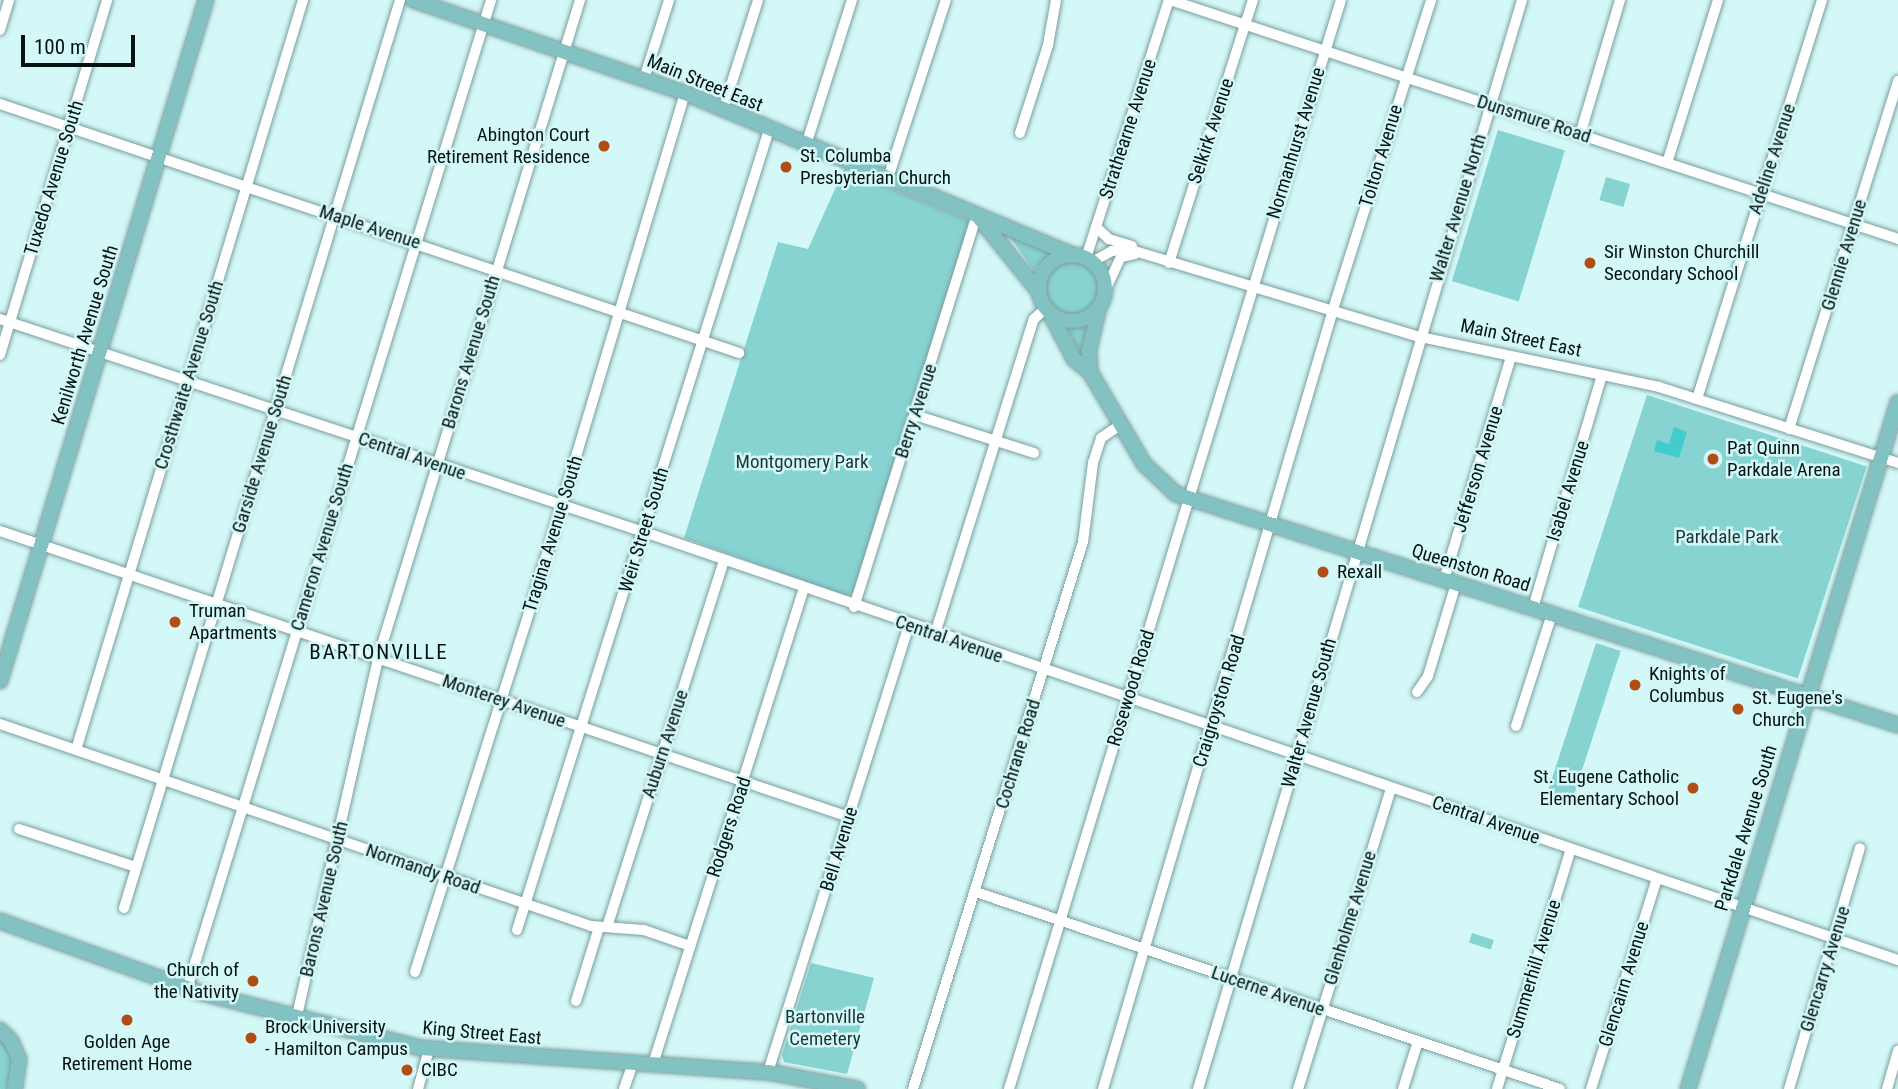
<!DOCTYPE html>
<html>
<head>
<meta charset="utf-8">
<style>
	body { margin:0 }
	#map { position:relative; width:1898px; height:1089px; overflow:hidden; background:#d3f8f7; font-family:"Roboto Condensed",sans-serif }
	div>[style] { position:absolute }
	.green>* { inset:0; background:#87d3d2; transform-origin:0 0 }
	.round { border-radius:50% }
	.water>* { inset:0; background:#42cdcc }
	.roads { filter:drop-shadow(0 0 2px #7b9d9d) drop-shadow(0 0 2px #7b9d9d) }
	.minor>* { height:10px; margin:-5px; padding:0 5px; transform-origin:5px; border-radius:5px; background:#fff }
	.major>* { height:14px; margin:-7px; padding:0 7px; transform-origin:7px; border-radius:7px; background:#83c2c2 }
	.major>.ring { margin:-7px; padding:0; box-sizing:content-box; background:none; border:14px solid #83c2c2; border-radius:50% }
	.dots>* { width:19px; height:19px; translate:-50% -50%; box-sizing:border-box; border:4px solid #d3f8f7; border-radius:50% }
	span { translate:-50% -50%; white-space:nowrap; text-align:center; line-height:1.15; -webkit-text-stroke:5px #d3f8f7; paint-order:stroke }
	.street-label { font-size:19px; color:#051212 }
	.poi-label { font-size:19px; color:#051212 }
	.right { translate:-100% -50%; text-align:right }
	.left { translate:0 -50%; text-align:left }
	.park-label { font-size:19px; color:#1d3434 }
	.neighbourhood-label { font-size:21px; color:#051212; letter-spacing:2px }
	.scale { position:absolute; left:21px; top:35px; width:114px; height:32px; box-sizing:border-box; border:4px solid #051212; border-top:0; padding-left:9px; font-size:21px; line-height:24px; white-space:nowrap; color:#051212; -webkit-text-stroke:5px #d3f8f7; paint-order:stroke }
</style>
</head>
<body>
<div id="map">
	<div class="green">
		<i style="left:1498px;top:130px;width:70px;height:158px;rotate:17deg"></i>
		<i style="clip-path:polygon(844px 169px,971px 222px,854px 592px,847px 596px,684px 538px,778px 242px,808px 249px)"></i>
		<i style="left:1606px;top:177px;width:25px;height:24px;rotate:16deg"></i>
		<i style="clip-path:polygon(1008px 234px,1051px 253px,1033px 270px)"></i>
		<i class="round" style="left:1044px;top:261px;width:54px;height:54px"></i>
		<i style="clip-path:polygon(1088px 325px,1082px 351px,1079px 352px,1067px 328px)"></i>
		<i style="left:1647px;top:395px;width:231px;height:223px;rotate:18deg"></i>
		<i style="left:1596px;top:643px;width:26px;height:156px;rotate:18deg"></i>
		<i style="left:1472px;top:933px;width:23px;height:10px;rotate:18deg"></i>
		<i style="clip-path:polygon(811px 963px,874px 978px,847px 1074px,784px 1062px,782px 1055px)"></i>
		<i style="clip-path:polygon(0 1037px,12px 1057px,7px 1089px,0 1089px)"></i>
	</div>
	<div class="water">
		<i style="clip-path:polygon(1674px 427px,1687px 432px,1679px 458px,1654px 451px,1657px 440px,1669px 444px)"></i>
	</div>
	<div class="roads">
		<div class="minor">
			<i style="left:1170px;top:0;width:766px;rotate:18.17deg"></i>
			<i style="left:0;top:30px;width:31px;rotate:-73deg"></i>
			<i style="left:644px;top:79px;width:83px;rotate:-72.4deg"></i>
			<i style="left:0;top:104px;width:780px;rotate:18.62deg"></i>
			<i style="left:723px;top:110px;width:115px;rotate:-72.3deg"></i>
			<i style="left:1020px;top:133px;width:92px;rotate:-72.3deg"></i>
			<i style="left:1048px;top:45px;width:46px;rotate:-79.9deg"></i>
			<i style="left:1580px;top:135px;width:141px;rotate:-73.5deg"></i>
			<i style="left:806px;top:145px;width:152px;rotate:-72.4deg"></i>
			<i style="left:1667px;top:163px;width:171px;rotate:-72.6deg"></i>
			<i style="left:888px;top:178px;width:187px;rotate:-72deg"></i>
			<i style="left:1096px;top:227px;width:18px;rotate:43deg"></i>
			<i style="left:1109px;top:239px;width:24px;rotate:17deg"></i>
			<i style="left:1086px;top:258px;width:271px;rotate:-72.2deg"></i>
			<i style="left:1092px;top:262px;width:23px;rotate:-29deg"></i>
			<i style="left:1112px;top:251px;width:16px;rotate:-7deg"></i>
			<i style="left:1128px;top:249px;width:305px;rotate:16.8deg"></i>
			<i style="left:1420px;top:337px;width:244px;rotate:11.8deg"></i>
			<i style="left:1659px;top:387px;width:251px;rotate:17.6deg"></i>
			<i style="left:1169px;top:263px;width:276px;rotate:-72.3deg"></i>
			<i style="left:1104px;top:293px;width:40px;rotate:-65deg"></i>
			<i style="left:1121px;top:257px;width:14px;rotate:-12deg"></i>
			<i style="left:0;top:319px;width:678px;rotate:18.3deg"></i>
			<i style="left:644px;top:532px;width:1325px;rotate:18.85deg"></i>
			<i style="left:0;top:355px;width:371px;rotate:-73.2deg"></i>
			<i style="left:1697px;top:399px;width:418px;rotate:-72.6deg"></i>
			<i style="left:915px;top:415px;width:125px;rotate:17.7deg"></i>
			<i style="left:1789px;top:429px;width:365px;rotate:-72.6deg"></i>
			<i style="left:0;top:531px;width:896px;rotate:18.62deg"></i>
			<i style="left:1444px;top:580px;width:233px;rotate:-73.3deg"></i>
			<i style="left:854px;top:607px;width:411px;rotate:-72.6deg"></i>
			<i style="left:1533px;top:608px;width:243px;rotate:-73.5deg"></i>
			<i style="left:935px;top:634px;width:330px;rotate:-72.6deg"></i>
			<i style="left:1034px;top:319px;width:16px;rotate:-43deg"></i>
			<i style="left:1417px;top:692px;width:19px;rotate:-55deg"></i>
			<i style="left:1428px;top:676px;width:96px;rotate:-73.1deg"></i>
			<i style="left:0;top:724px;width:625px;rotate:18.87deg"></i>
			<i style="left:591px;top:926px;width:53px;rotate:4.3deg"></i>
			<i style="left:644px;top:930px;width:49px;rotate:19.2deg"></i>
			<i style="left:1516px;top:726px;width:118px;rotate:-72.2deg"></i>
			<i style="left:76px;top:750px;width:784px;rotate:-73.16deg"></i>
			<i style="left:19px;top:829px;width:123px;rotate:18deg"></i>
			<i style="left:976px;top:892px;width:616px;rotate:18.64deg"></i>
			<i style="left:124px;top:908px;width:949px;rotate:-73.09deg"></i>
			<i style="left:607px;top:927px;width:384px;rotate:-72.3deg"></i>
			<i style="left:517px;top:930px;width:839px;rotate:-72.52deg"></i>
			<i style="left:415px;top:972px;width:390px;rotate:-72.4deg"></i>
			<i style="left:533px;top:600px;width:529px;rotate:-73.31deg"></i>
			<i style="left:187px;top:989px;width:1035px;rotate:-72.91deg"></i>
			<i style="left:576px;top:1001px;width:77px;rotate:-72.7deg"></i>
			<i style="left:296px;top:1020px;width:371px;rotate:-77.2deg"></i>
			<i style="left:378px;top:658px;width:688px;rotate:-72.93deg"></i>
			<i style="left:653px;top:1064px;width:498px;rotate:-72.4deg"></i>
			<i style="left:768px;top:1072px;width:468px;rotate:-72.5deg"></i>
			<i style="left:418px;top:1089px;width:41px;rotate:-74.6deg"></i>
			<i style="left:624px;top:1089px;width:28px;rotate:-71deg"></i>
			<i style="left:913px;top:1089px;width:573px;rotate:-72.74deg"></i>
			<i style="left:1083px;top:542px;width:80px;rotate:-82.8deg"></i>
			<i style="left:1093px;top:463px;width:26px;rotate:-72deg"></i>
			<i style="left:1101px;top:438px;width:23px;rotate:-34deg"></i>
			<i style="left:1009px;top:1089px;width:1138px;rotate:-73.05deg"></i>
			<i style="left:1103px;top:1089px;width:823px;rotate:-73.55deg"></i>
			<i style="left:1336px;top:300px;width:315px;rotate:-72.4deg"></i>
			<i style="left:1198px;top:1089px;width:1136px;rotate:-73.43deg"></i>
			<i style="left:1298px;top:1089px;width:315px;rotate:-72.8deg"></i>
			<i style="left:1403px;top:1089px;width:50px;rotate:-72.6deg"></i>
			<i style="left:1497px;top:1089px;width:251px;rotate:-72.9deg"></i>
			<i style="left:1591px;top:1089px;width:221px;rotate:-72.6deg"></i>
			<i style="left:1789px;top:1089px;width:251px;rotate:-73.6deg"></i>
			<i style="left:1887px;top:1089px;width:40px;rotate:-74deg"></i>
		</div>
		<div class="major">
			<i style="left:413px;top:0;width:287px;rotate:18.9deg"></i>
			<i style="left:685px;top:93px;width:420px;rotate:22.7deg"></i>
			<i style="left:978px;top:216px;width:97px;rotate:51.2deg"></i>
			<i class="ring" style="left:1039px;top:255px;width:52px;height:52px"></i>
			<i style="left:1050px;top:313px;width:52px;rotate:62.4deg"></i>
			<i style="left:1074px;top:359px;width:21px;rotate:39deg"></i>
			<i style="left:1090px;top:372px;width:107px;rotate:59.6deg"></i>
			<i style="left:1144px;top:464px;width:44px;rotate:43.2deg"></i>
			<i style="left:1176px;top:494px;width:758px;rotate:17.74deg"></i>
			<i style="left:1090px;top:372px;width:22px;rotate:-93deg"></i>
			<i style="left:1089px;top:350px;width:44px;rotate:-76.9deg"></i>
			<i style="left:0;top:681px;width:711px;rotate:-73.17deg"></i>
			<i style="left:0;top:921px;width:210px;rotate:19.7deg"></i>
			<i style="left:198px;top:992px;width:230px;rotate:14.1deg"></i>
			<i style="left:421px;top:1048px;width:348px;rotate:4deg"></i>
			<i style="left:768px;top:1072px;width:91px;rotate:10.8deg"></i>
			<i style="left:0;top:1030px;width:16px;rotate:45deg"></i>
			<i style="left:11px;top:1041px;width:20px;rotate:66deg"></i>
			<i style="left:19px;top:1059px;width:30px;rotate:98deg"></i>
			<i style="left:1688px;top:1089px;width:718px;rotate:-73deg"></i>
		</div>
	</div>
	<div class="dots">
		<i style="left:604px;top:146px;background:#b04d15"></i>
		<i style="left:786px;top:167px;background:#b04d15"></i>
		<i style="left:1590px;top:263px;background:#b04d15"></i>
		<i style="left:1713px;top:459px;background:#b04d15"></i>
		<i style="left:1323px;top:572px;background:#b04d15"></i>
		<i style="left:175px;top:622px;background:#b04d15"></i>
		<i style="left:1635px;top:685px;background:#b04d15"></i>
		<i style="left:1738px;top:709px;background:#b04d15"></i>
		<i style="left:1693px;top:788px;background:#b04d15"></i>
		<i style="left:253px;top:981px;background:#b04d15"></i>
		<i style="left:127px;top:1020px;background:#b04d15"></i>
		<i style="left:251px;top:1038px;background:#b04d15"></i>
		<i style="left:407px;top:1070px;background:#b04d15"></i>
	</div>
	<div class="street-label">
		<span style="left:705px;top:83px;rotate:22deg">Main Street East</span>
		<span style="left:1534px;top:119px;rotate:18deg">Dunsmure Road</span>
		<span style="left:1128px;top:129px;rotate:-72deg">Strathearne Avenue</span>
		<span style="left:1211px;top:131px;rotate:-72deg">Selkirk Avenue</span>
		<span style="left:1296px;top:143px;rotate:-73deg">Normanhurst Avenue</span>
		<span style="left:1381px;top:156px;rotate:-73deg">Tolton Avenue</span>
		<span style="left:1772px;top:159px;rotate:-72deg">Adeline Avenue</span>
		<span style="left:54px;top:178px;rotate:-73deg">Tuxedo Avenue South</span>
		<span style="left:1458px;top:208px;rotate:-73deg">Walter Avenue North</span>
		<span style="left:370px;top:227px;rotate:18deg">Maple Avenue</span>
		<span style="left:1844px;top:255px;rotate:-73deg">Glennie Avenue</span>
		<span style="left:85px;top:335px;rotate:-73deg">Kenilworth Avenue South</span>
		<span style="left:1521px;top:338px;rotate:12deg">Main Street East</span>
		<span style="left:471px;top:352px;rotate:-73deg">Barons Avenue South</span>
		<span style="left:189px;top:375px;rotate:-73deg">Crosthwaite Avenue South</span>
		<span style="left:916px;top:411px;rotate:-72deg">Berry Avenue</span>
		<span style="left:262px;top:454px;rotate:-73deg">Garside Avenue South</span>
		<span style="left:412px;top:456px;rotate:19deg">Central Avenue</span>
		<span style="left:1478px;top:469px;rotate:-73deg">Jefferson Avenue</span>
		<span style="left:1568px;top:491px;rotate:-73deg">Isabel Avenue</span>
		<span style="left:644px;top:530px;rotate:-73deg">Weir Street South</span>
		<span style="left:553px;top:534px;rotate:-73deg">Tragina Avenue South</span>
		<span style="left:322px;top:547px;rotate:-73deg">Cameron Avenue South</span>
		<span style="left:1471px;top:568px;rotate:17deg">Queenston Road</span>
		<span style="left:949px;top:639px;rotate:19deg">Central Avenue</span>
		<span style="left:1131px;top:688px;rotate:-73deg">Rosewood Road</span>
		<span style="left:504px;top:701px;rotate:19deg">Monterey Avenue</span>
		<span style="left:1219px;top:701px;rotate:-73deg">Craigroyston Road</span>
		<span style="left:1309px;top:713px;rotate:-74deg">Walter Avenue South</span>
		<span style="left:665px;top:744px;rotate:-72deg">Auburn Avenue</span>
		<span style="left:1018px;top:754px;rotate:-73deg">Cochrane Road</span>
		<span style="left:1486px;top:820px;rotate:19deg">Central Avenue</span>
		<span style="left:729px;top:827px;rotate:-72deg">Rodgers Road</span>
		<span style="left:1746px;top:828px;rotate:-73deg">Parkdale Avenue South</span>
		<span style="left:839px;top:849px;rotate:-73deg">Bell Avenue</span>
		<span style="left:423px;top:869px;rotate:19deg">Normandy Road</span>
		<span style="left:324px;top:899px;rotate:-77deg">Barons Avenue South</span>
		<span style="left:1350px;top:918px;rotate:-73deg">Glenholme Avenue</span>
		<span style="left:1534px;top:969px;rotate:-73deg">Summerhill Avenue</span>
		<span style="left:1825px;top:969px;rotate:-73deg">Glencarry Avenue</span>
		<span style="left:1624px;top:984px;rotate:-73deg">Glencairn Avenue</span>
		<span style="left:1268px;top:991px;rotate:19deg">Lucerne Avenue</span>
		<span style="left:482px;top:1033px;rotate:5deg">King Street East</span>
	</div>
	<div class="poi-label">
		<span class="right" style="left:590px;top:146px">Abington Court<br>Retirement Residence</span>
		<span class="left" style="left:800px;top:167px">St. Columba<br>Presbyterian Church</span>
		<span class="left" style="left:1604px;top:263px">Sir Winston Churchill<br>Secondary School</span>
		<span class="left" style="left:1727px;top:459px">Pat Quinn<br>Parkdale Arena</span>
		<span class="left" style="left:1337px;top:572px">Rexall</span>
		<span class="left" style="left:189px;top:622px">Truman<br>Apartments</span>
		<span class="left" style="left:1649px;top:685px">Knights of<br>Columbus</span>
		<span class="left" style="left:1752px;top:709px">St. Eugene's<br>Church</span>
		<span class="right" style="left:1679px;top:788px">St. Eugene Catholic<br>Elementary School</span>
		<span class="right" style="left:239px;top:981px">Church of<br>the Nativity</span>
		<span class="left" style="left:265px;top:1038px">Brock University<br>- Hamilton Campus</span>
		<span style="left:127px;top:1053px">Golden Age<br>Retirement Home</span>
		<span class="left" style="left:421px;top:1070px">CIBC</span>
	</div>
	<div class="park-label">
		<span style="left:802px;top:462px">Montgomery Park</span>
		<span style="left:1727px;top:537px">Parkdale Park</span>
		<span style="left:825px;top:1028px">Bartonville<br>Cemetery</span>
	</div>
	<div class="neighbourhood-label">
		<span style="left:379px;top:652px">BARTONVILLE</span>
	</div>
	<div class="scale">100 m</div>
</div>
</body>
</html>
